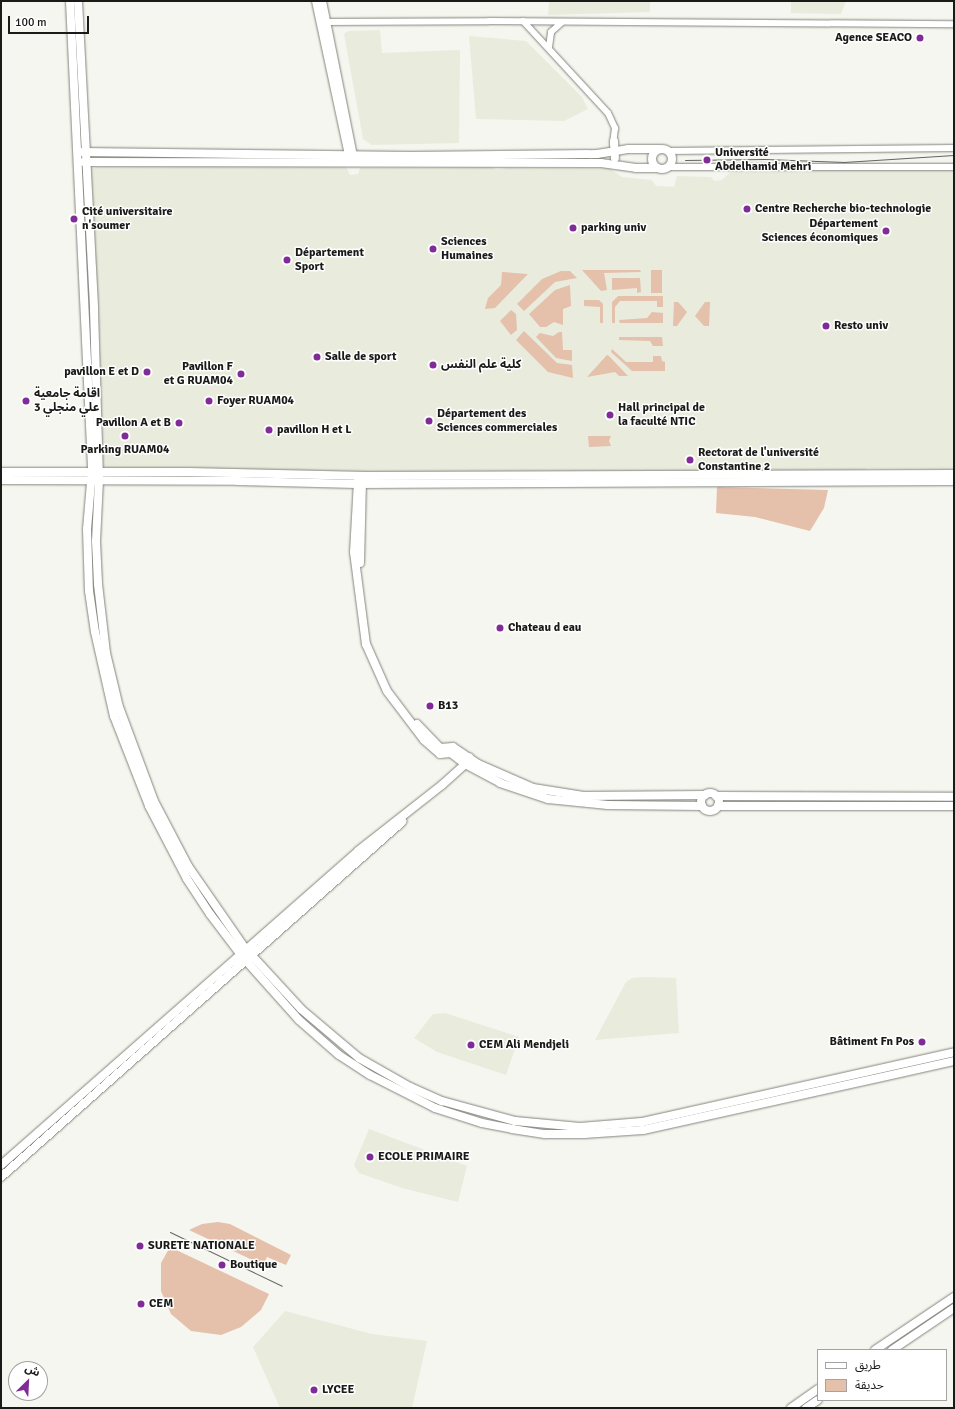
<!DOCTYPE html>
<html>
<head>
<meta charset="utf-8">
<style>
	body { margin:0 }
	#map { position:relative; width:955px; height:1409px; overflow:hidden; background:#f5f6ef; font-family:Signika,"Noto Sans Arabic",sans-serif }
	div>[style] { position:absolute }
	.built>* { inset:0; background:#e9ebdd }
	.green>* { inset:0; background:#e5c0ab; transform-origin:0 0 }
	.roads { filter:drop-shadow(0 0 1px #83847e) drop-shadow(0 0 1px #83847e) }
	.minor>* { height:6px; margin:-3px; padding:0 3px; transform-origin:3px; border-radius:3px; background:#fff }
	.major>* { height:8px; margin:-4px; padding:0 4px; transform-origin:4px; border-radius:4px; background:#fff }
	.major>.ring { margin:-4px; padding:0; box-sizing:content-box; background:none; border:8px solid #fff; border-radius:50% }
	.tram>* { height:1px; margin:-0.5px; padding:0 0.5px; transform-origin:0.5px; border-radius:0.5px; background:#656561 }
	.dots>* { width:11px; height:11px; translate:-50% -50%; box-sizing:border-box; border:2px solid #fff; border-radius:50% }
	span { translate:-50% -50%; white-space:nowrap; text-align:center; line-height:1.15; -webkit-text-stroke:3px #fff; paint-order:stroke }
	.poi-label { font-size:12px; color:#1a1a18; font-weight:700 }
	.right { translate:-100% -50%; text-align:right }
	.left { translate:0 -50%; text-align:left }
	.frame { position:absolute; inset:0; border:2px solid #1a1a18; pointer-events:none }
	.legend { position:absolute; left:817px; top:1349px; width:130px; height:52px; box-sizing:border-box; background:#fff; border:1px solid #a3a3a3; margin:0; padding:5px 7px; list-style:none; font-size:12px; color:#1a1a18 }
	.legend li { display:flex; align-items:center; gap:8px; height:20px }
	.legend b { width:20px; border:1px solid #a3a3a3 }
	.north { position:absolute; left:8px; top:1361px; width:40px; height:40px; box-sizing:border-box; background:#fff; border:1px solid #a3a3a3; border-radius:50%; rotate:24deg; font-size:11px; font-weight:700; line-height:16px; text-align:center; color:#1a1a18 }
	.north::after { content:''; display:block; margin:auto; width:14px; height:18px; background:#812b99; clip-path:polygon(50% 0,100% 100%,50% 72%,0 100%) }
	.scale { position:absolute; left:8px; top:16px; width:81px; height:18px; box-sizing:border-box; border:2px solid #1a1a18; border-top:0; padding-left:5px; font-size:12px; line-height:14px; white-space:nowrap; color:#1a1a18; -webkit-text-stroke:3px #fff; paint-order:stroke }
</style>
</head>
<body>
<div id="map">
	<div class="built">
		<i style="clip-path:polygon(549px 1px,650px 1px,650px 12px,548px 15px)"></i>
		<i style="clip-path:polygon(791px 1px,846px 1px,841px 14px,791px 13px)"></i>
		<i style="clip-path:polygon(380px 30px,382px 53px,460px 50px,459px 143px,372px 145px,363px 139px,344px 34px,348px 31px)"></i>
		<i style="clip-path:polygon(469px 36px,526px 41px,582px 97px,588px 109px,564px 121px,476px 119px)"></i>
		<i style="clip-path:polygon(336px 166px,346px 167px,350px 175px,358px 174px,360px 168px,492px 167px,497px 170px,507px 168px,609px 168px,622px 177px,652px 180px,656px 186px,674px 187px,677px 176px,711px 177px,714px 181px,722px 180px,734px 169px,796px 168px,799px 172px,807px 172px,811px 167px,954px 168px,954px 469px,868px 468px,861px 471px,724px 473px,723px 468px,696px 476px,682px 476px,103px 468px,91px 305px,89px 169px,98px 167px)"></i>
		<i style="clip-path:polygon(644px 977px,676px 978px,679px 1033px,595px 1040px,626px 982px,632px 978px)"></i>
		<i style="clip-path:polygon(445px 1013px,519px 1037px,506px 1075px,437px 1052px,414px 1038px,433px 1014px)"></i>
		<i style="clip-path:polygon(369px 1129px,467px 1166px,458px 1202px,402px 1188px,359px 1173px,354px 1165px)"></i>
		<i style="clip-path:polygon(285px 1311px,372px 1334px,427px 1341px,412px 1408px,280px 1408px,253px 1347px)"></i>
	</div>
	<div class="green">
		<i style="clip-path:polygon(582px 270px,640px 270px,641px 272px,604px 273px,607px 290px,601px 291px)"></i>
		<i style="left:651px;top:270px;width:11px;height:23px"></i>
		<i style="clip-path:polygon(561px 271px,570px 271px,577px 278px,555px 282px,524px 311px,517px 304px,542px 279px)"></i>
		<i style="clip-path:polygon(502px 272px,528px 274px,495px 308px,485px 309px,488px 298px,501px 285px)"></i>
		<i style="clip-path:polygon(612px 278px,640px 278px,641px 292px,637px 293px,637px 288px,612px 290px)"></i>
		<i style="clip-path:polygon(570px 285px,571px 306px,563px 309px,563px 325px,554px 322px,546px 327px,540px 327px,529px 314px,555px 290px)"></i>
		<i style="clip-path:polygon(618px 296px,663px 296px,663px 307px,657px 307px,657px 301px,620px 301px,615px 307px,615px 323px,612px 323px,612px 302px)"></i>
		<i style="clip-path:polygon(584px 300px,599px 300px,603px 304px,603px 323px,600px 323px,600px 307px,584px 306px)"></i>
		<i style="clip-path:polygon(674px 302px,678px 302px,687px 312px,677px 326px,673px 326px)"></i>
		<i style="clip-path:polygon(705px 302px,710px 302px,709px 326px,704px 326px,695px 316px)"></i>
		<i style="clip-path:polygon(511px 310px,516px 314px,517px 330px,511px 335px,500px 321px)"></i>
		<i style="clip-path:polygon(652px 312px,663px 313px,663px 323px,620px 323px,619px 320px,647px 318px)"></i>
		<i style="clip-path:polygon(524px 331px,557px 363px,572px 365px,573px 378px,548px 372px,516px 340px)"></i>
		<i style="clip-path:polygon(559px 332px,562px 332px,563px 350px,572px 350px,572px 361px,556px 358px,536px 337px,540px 333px,553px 336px)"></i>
		<i style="clip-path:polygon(619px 337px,662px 337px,663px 346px,653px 346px,650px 341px,619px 340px)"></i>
		<i style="clip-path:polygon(612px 349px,626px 362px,653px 362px,653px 356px,661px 356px,662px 361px,665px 362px,665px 371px,632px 371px,611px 352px)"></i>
		<i style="clip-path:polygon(607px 355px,609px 356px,628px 376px,619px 376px,615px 372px,587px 377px)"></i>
		<i style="clip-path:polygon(588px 436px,611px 436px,609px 441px,611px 446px,589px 447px)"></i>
		<i style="clip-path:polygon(717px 487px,828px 490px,824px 508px,810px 531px,755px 517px,716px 513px)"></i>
		<i style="clip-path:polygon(218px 1222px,230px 1224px,291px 1255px,286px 1265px,267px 1257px,263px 1265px,189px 1230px,202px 1224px)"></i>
		<i style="clip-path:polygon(170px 1247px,269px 1294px,261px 1310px,241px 1327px,221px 1335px,191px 1331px,171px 1314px,161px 1291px,161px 1263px)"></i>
	</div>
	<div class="roads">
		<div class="minor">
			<i style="left:523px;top:21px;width:125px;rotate:47.3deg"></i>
			<i style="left:608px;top:113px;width:17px;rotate:65deg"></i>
			<i style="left:615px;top:128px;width:16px;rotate:97deg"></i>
			<i style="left:323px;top:22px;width:166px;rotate:-0.3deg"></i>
			<i style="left:489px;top:21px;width:465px;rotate:0.4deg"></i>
			<i style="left:549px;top:47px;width:15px;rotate:-82deg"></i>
			<i style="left:551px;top:32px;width:15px;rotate:-42deg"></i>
			<i style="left:668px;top:151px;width:286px;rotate:-0.6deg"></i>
			<i style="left:667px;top:167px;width:287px"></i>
		</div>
		<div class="major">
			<i style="left:70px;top:1px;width:471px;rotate:87.3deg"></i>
			<i style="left:92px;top:471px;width:58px;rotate:94.9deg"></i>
			<i style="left:87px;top:529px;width:62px;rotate:88.2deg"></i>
			<i style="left:89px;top:591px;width:41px;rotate:81.7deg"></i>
			<i style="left:95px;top:632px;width:86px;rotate:77.3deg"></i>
			<i style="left:114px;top:716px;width:97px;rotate:68.7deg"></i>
			<i style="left:149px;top:806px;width:82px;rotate:62.5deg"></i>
			<i style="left:187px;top:879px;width:42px;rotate:56.7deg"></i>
			<i style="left:210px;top:914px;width:51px;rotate:52.9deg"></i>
			<i style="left:241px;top:955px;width:87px;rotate:48.3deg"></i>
			<i style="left:299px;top:1020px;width:53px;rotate:41.2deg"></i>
			<i style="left:339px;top:1055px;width:37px;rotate:33deg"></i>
			<i style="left:370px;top:1075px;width:73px;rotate:26.9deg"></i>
			<i style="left:435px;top:1108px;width:49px;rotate:17.7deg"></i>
			<i style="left:482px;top:1123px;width:31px;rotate:11deg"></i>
			<i style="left:512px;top:1129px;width:33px;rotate:9deg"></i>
			<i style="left:545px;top:1134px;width:39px"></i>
			<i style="left:584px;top:1134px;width:59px;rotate:-3.9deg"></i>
			<i style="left:643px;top:1130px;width:319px;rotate:-12.5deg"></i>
			<i style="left:78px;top:1px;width:309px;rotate:87deg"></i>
			<i style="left:94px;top:310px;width:170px;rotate:88.3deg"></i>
			<i style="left:99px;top:480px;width:61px;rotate:92.8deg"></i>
			<i style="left:96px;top:541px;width:43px;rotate:87.3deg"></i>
			<i style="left:98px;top:584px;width:69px;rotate:83.4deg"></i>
			<i style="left:106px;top:653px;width:56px;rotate:76.5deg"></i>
			<i style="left:119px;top:707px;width:100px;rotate:69.6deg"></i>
			<i style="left:154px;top:801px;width:73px;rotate:62.4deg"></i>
			<i style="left:188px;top:866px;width:98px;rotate:55.3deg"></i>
			<i style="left:244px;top:947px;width:84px;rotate:47.4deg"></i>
			<i style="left:301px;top:1009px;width:76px;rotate:40.2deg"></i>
			<i style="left:359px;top:1058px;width:59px;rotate:29.6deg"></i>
			<i style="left:410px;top:1087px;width:35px;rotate:24deg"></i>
			<i style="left:442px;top:1101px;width:76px;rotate:15.3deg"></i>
			<i style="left:515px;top:1121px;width:65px;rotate:5.3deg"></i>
			<i style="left:580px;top:1127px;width:62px;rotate:-4.6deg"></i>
			<i style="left:642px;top:1122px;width:320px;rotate:-12.6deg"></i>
			<i style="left:316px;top:1px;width:163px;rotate:77.9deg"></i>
			<i style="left:322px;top:1px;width:163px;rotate:78.7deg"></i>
			<i style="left:614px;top:141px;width:17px;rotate:87deg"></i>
			<i class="ring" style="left:652px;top:149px;width:12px;height:12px"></i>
			<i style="left:83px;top:152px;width:327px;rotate:0.7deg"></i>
			<i style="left:410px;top:156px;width:187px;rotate:-0.6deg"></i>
			<i style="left:597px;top:154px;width:31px;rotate:-9deg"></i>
			<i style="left:628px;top:149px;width:30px"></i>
			<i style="left:84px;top:162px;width:517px;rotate:0.11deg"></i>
			<i style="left:601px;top:163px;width:35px;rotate:8deg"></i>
			<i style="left:636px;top:168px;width:21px"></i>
			<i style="left:1px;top:472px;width:188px"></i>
			<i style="left:189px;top:472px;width:178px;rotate:1.3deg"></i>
			<i style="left:367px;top:476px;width:587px;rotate:-0.2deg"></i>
			<i style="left:1px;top:480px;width:237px;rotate:0.2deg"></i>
			<i style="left:238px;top:481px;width:118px;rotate:1.5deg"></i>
			<i style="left:356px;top:484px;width:598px;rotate:-0.29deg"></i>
			<i style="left:358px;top:481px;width:71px;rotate:93.2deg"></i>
			<i style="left:354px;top:552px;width:93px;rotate:82.6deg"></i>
			<i style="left:366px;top:644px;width:51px;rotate:65.9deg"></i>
			<i style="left:387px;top:691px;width:61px;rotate:52.9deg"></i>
			<i style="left:424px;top:740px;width:21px;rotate:41deg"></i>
			<i style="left:440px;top:754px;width:11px;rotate:-5deg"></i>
			<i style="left:451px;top:753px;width:18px;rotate:38deg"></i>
			<i style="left:465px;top:764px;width:40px;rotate:28deg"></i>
			<i style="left:500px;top:783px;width:51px;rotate:18.4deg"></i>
			<i style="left:548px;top:799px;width:60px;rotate:5.7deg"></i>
			<i style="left:608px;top:805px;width:94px;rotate:0.6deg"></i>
			<i style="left:360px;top:563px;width:82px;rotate:-88.6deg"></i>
			<i style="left:417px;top:724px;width:33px;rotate:46deg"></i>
			<i style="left:440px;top:748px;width:13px;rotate:-4deg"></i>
			<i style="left:453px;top:747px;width:30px;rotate:34deg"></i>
			<i style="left:478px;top:764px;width:60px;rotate:23.6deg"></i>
			<i style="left:533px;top:788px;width:51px;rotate:9.1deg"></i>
			<i style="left:583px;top:796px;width:122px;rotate:-0.5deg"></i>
			<i class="ring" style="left:701px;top:793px;width:10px;height:10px"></i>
			<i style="left:716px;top:796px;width:238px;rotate:0.2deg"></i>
			<i style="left:718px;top:806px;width:236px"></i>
			<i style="left:1px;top:1165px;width:475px;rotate:-41.3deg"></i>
			<i style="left:358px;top:851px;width:107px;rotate:-38.2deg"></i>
			<i style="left:442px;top:785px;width:31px;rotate:-42deg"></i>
			<i style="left:465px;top:764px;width:8px;rotate:-60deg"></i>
			<i style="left:1px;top:1177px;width:536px;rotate:-41.52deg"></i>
			<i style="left:875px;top:1350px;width:95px;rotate:-33.9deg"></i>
			<i style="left:892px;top:1350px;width:75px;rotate:-34.1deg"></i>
			<i style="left:791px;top:1408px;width:33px;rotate:-35deg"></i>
			<i style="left:806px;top:1408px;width:14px;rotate:-34deg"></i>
		</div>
	</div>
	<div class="tram">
		<i style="left:685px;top:160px;width:80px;rotate:-0.7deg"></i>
		<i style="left:765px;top:159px;width:79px;rotate:2.2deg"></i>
		<i style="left:844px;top:162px;width:110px;rotate:-3.6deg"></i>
		<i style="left:170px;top:1232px;width:124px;rotate:25.7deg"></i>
	</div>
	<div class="dots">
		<i style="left:920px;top:38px;background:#812b99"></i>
		<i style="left:707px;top:160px;background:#812b99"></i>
		<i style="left:747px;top:209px;background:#812b99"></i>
		<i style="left:74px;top:219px;background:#812b99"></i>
		<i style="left:573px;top:228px;background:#812b99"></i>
		<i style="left:886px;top:231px;background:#812b99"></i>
		<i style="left:433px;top:249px;background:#812b99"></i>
		<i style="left:287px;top:260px;background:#812b99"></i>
		<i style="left:826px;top:326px;background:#812b99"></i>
		<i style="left:317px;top:357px;background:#812b99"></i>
		<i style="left:433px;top:365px;background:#812b99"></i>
		<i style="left:147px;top:372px;background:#812b99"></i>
		<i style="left:241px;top:374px;background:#812b99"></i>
		<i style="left:26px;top:401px;background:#812b99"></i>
		<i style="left:209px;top:401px;background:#812b99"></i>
		<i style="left:610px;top:415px;background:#812b99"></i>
		<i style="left:429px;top:421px;background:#812b99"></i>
		<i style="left:179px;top:423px;background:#812b99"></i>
		<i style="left:269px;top:430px;background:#812b99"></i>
		<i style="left:125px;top:436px;background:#812b99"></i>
		<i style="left:690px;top:460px;background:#812b99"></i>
		<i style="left:500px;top:628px;background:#812b99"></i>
		<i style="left:430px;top:706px;background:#812b99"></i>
		<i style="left:922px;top:1042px;background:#812b99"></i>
		<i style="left:471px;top:1045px;background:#812b99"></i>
		<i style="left:370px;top:1157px;background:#812b99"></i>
		<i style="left:140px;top:1246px;background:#812b99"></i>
		<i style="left:222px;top:1265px;background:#812b99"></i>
		<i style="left:141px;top:1304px;background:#812b99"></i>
		<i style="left:314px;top:1390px;background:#812b99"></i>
	</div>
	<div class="poi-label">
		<span class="right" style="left:912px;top:38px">Agence SEACO</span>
		<span class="left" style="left:715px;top:160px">Université<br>Abdelhamid Mehri</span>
		<span class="left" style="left:755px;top:209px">Centre Recherche bio-technologie</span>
		<span class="left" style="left:82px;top:219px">Cité universitaire<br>n'soumer</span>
		<span class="right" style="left:878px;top:231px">Département<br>Sciences économiques</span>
		<span class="left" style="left:581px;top:228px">parking univ</span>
		<span class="left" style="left:441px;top:249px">Sciences<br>Humaines</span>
		<span class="left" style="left:295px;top:260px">Département<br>Sport</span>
		<span class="left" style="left:834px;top:326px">Resto univ</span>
		<span class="left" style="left:325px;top:357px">Salle de sport</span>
		<span class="left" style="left:441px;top:365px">كلية علم النفس</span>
		<span class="right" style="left:233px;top:374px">Pavillon F<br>et G RUAM04</span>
		<span class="right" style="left:139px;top:372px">pavillon E et D</span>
		<span class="left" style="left:34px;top:401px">اقامة جامعية<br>علي منجلي 3</span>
		<span class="left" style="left:217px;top:401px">Foyer RUAM04</span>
		<span class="left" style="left:618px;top:415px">Hall principal de<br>la faculté NTIC</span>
		<span class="left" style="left:437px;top:421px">Département des<br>Sciences commerciales</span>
		<span class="right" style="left:171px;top:423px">Pavillon A et B</span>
		<span class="left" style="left:277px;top:430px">pavillon H et L</span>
		<span style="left:125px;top:450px">Parking RUAM04</span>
		<span class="left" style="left:698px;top:460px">Rectorat de l'université<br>Constantine 2</span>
		<span class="left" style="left:508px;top:628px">Chateau d eau</span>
		<span class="left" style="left:438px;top:706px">B13</span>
		<span class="right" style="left:914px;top:1042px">Bâtiment Fn Pos</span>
		<span class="left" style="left:479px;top:1045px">CEM Ali Mendjeli</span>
		<span class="left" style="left:378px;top:1157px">ECOLE PRIMAIRE</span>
		<span class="left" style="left:148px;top:1246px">SURETE NATIONALE</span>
		<span class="left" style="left:230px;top:1265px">Boutique</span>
		<span class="left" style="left:149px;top:1304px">CEM</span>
		<span class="left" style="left:322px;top:1390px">LYCEE</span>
	</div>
	<div class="frame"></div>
	<ul class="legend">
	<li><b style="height:5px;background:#fff"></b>طريق</li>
	<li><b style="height:11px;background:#e5c0ab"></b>حديقة</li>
	</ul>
	<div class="north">ش</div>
	<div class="scale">100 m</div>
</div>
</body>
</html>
